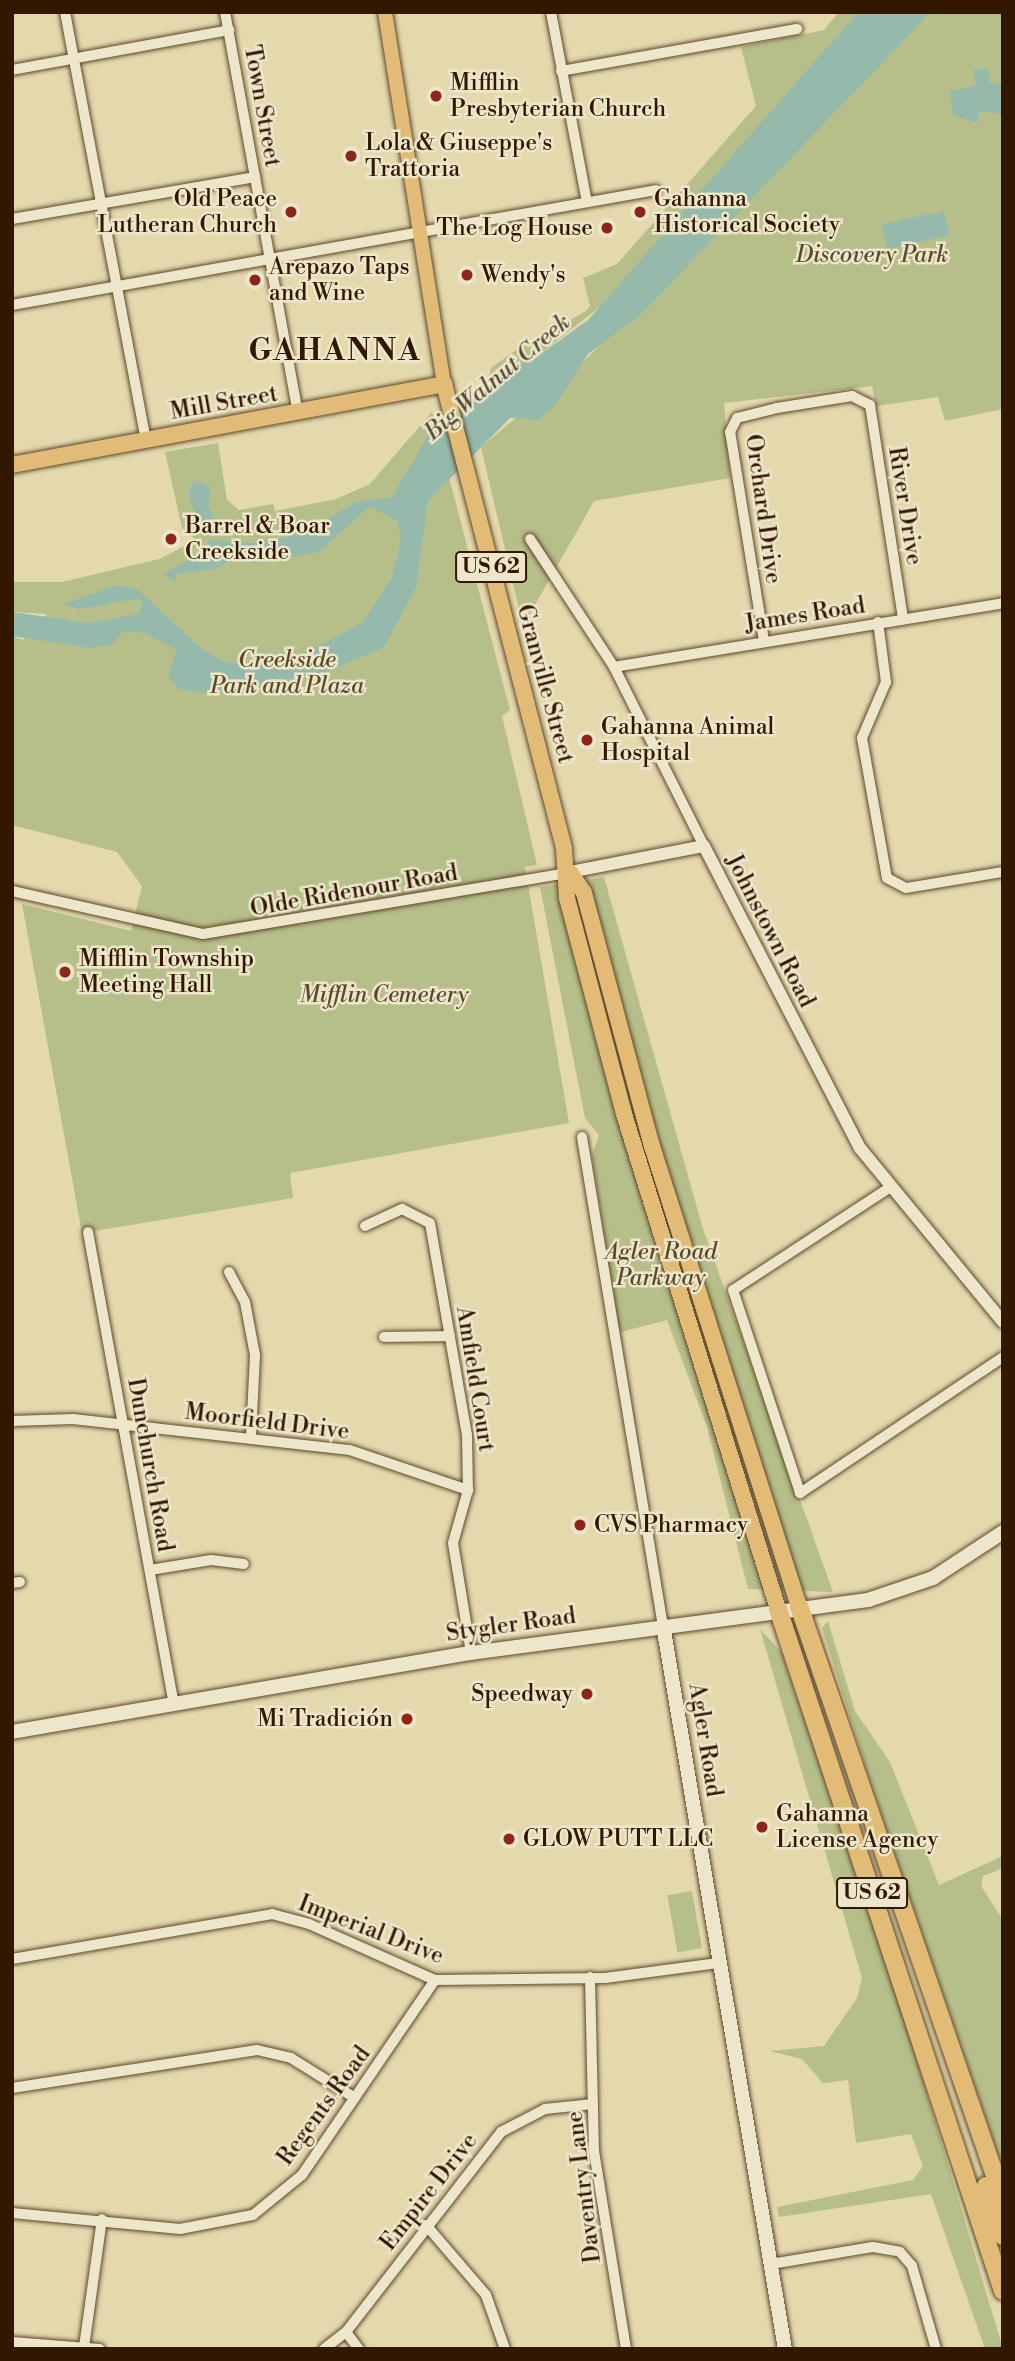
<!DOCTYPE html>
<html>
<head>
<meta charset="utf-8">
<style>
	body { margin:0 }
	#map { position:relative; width:1015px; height:2361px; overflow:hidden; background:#e4d8ad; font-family:"Libre Bodoni",serif }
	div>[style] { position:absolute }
	.green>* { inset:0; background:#b6be89; transform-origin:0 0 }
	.water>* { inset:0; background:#95baab; transform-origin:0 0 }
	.roads { filter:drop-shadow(0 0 2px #5e482b) drop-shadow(0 0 2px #5e482b) }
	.minor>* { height:10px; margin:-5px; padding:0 5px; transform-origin:5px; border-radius:5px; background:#ede6ca }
	.tertiary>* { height:12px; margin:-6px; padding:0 6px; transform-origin:6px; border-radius:6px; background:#ede6ca }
	.secondary>* { height:14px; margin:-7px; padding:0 7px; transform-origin:7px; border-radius:7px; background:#ede6ca }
	.primary>* { height:14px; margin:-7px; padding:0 7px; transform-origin:7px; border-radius:7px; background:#e2bc76 }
	.trunk>* { height:16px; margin:-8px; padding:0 8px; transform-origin:8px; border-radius:8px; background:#e2bc76 }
	.motorway>* { height:18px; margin:-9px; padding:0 9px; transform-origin:9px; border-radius:9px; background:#e2bc76 }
	.dots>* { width:19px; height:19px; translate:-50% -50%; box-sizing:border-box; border:4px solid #ede6ca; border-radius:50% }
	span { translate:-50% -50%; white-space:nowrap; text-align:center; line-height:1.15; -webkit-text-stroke:5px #ede6ca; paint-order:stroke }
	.shield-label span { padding:2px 5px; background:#ede6ca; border:2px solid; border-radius:5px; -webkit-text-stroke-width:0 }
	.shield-label { font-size:21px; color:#321800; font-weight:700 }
	.poi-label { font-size:23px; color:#321800 }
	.left { translate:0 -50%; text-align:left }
	.right { translate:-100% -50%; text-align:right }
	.street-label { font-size:23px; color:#321800 }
	.park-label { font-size:23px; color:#5a4a29; font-style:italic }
	.water-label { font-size:24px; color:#504933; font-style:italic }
	.district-label { font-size:30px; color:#321800; font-weight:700; letter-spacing:2px }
	.frame { position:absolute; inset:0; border:14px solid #321800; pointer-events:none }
</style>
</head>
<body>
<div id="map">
	<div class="green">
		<i style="clip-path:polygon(839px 12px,858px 12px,612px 297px,535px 358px,489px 378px,491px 368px,513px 352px,586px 311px,590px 306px,583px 278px,617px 264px,756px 106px,741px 47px,824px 30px)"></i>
		<i style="clip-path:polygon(931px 12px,1003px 12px,1003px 409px,945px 421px,938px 397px,876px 406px,872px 386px,724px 403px,730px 478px,594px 501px,523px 626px,481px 447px,583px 362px)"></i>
		<i style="clip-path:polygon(432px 412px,510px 710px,502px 716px,537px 865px,525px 867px,569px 1123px,290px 1173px,293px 1198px,82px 1233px,22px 904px,131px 931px,142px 886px,117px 852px,12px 825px,12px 636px,23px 640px,47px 614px,12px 612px,12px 582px,62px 582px,159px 559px,187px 545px,194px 538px,182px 528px,165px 452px,218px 443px,227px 500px,239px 510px,273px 504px,275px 511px,336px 499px,370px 484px)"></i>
		<i style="clip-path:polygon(604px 877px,703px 1229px,833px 1592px,748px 1589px,707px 1427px,667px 1320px,621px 1332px,618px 1324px,592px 1155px,599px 1135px,585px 1118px,540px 887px)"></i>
		<i style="clip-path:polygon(828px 1621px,855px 1711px,890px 1762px,939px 1885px,1003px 1856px,1003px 1868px,983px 1876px,981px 1886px,1003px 1920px,1003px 2168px,871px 1784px,822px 1628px)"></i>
		<i style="clip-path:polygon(760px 1629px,782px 1653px,910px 2037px,1003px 2349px,985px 2349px,931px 2194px,779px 2217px,777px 2207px,913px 2180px,923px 2166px,911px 2134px,856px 2143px,848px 2080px,823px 2083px,802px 2059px,770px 2051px,824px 2046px,857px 1998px,862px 1978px)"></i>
		<i style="left:692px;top:1891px;width:58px;height:25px;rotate:80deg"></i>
	</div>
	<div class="water">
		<i style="clip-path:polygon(858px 12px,931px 12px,641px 314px,588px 354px,557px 403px,539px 420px,510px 418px,428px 501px,416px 587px,384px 647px,323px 673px,206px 693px,179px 689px,168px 677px,177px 650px,144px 633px,124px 631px,111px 645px,90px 648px,12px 636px,12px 612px,89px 623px,139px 614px,143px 601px,134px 599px,79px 609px,63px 604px,117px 585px,138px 590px,203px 650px,229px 663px,258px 666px,311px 650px,363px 622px,391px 579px,401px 542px,398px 522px,370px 506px,319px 552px,255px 563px,231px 559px,217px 569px,177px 574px,175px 583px,164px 573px,208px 550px,209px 539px,251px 543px,300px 535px,356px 502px,392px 497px,444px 408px,491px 388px,501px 371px,535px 358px,588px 320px)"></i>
		<i style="clip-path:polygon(988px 68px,990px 84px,1003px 82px,1003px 114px,980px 111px,977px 123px,953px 115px,950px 91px,976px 86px,973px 70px)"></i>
		<i style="left:944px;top:211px;width:25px;height:64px;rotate:78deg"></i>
		<i style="clip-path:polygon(194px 480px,211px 487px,208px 506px,221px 532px,209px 536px,200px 526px,188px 495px)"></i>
	</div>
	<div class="roads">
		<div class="minor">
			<i style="left:65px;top:12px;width:437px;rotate:79.3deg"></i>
			<i style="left:225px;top:12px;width:408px;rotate:79.7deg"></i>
			<i style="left:551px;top:12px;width:193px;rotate:79.3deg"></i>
			<i style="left:12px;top:70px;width:221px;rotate:-10.4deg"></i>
			<i style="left:561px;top:71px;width:240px;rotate:-10.1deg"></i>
			<i style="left:12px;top:219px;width:247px;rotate:-9.8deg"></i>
			<i style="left:12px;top:305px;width:654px;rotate:-10.12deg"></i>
			<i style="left:530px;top:539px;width:153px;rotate:56.7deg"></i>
			<i style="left:614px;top:667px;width:200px;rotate:63.3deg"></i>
			<i style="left:878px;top:622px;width:61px;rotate:82.4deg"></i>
			<i style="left:886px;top:682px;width:61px;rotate:113.2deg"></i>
			<i style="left:862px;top:738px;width:142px;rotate:79.9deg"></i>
			<i style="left:887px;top:878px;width:21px;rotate:28deg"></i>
			<i style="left:906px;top:888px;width:98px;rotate:-9.4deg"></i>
			<i style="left:764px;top:641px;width:212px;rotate:-99.2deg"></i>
			<i style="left:730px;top:432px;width:16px;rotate:-63deg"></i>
			<i style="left:737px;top:418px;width:41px;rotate:-14deg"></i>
			<i style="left:777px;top:408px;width:76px;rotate:-9.1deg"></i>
			<i style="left:852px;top:396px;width:20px;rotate:27deg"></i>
			<i style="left:870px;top:405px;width:216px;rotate:81.2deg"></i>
			<i style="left:614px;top:667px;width:394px;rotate:-9.3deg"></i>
			<i style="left:12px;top:891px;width:196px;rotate:12.7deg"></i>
			<i style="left:203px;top:934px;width:370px;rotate:-9.5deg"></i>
			<i style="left:582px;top:1137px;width:495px;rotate:80.6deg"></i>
			<i style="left:889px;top:1188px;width:186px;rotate:146.8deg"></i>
			<i style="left:733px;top:1290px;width:214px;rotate:71.7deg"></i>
			<i style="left:800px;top:1493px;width:244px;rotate:-33.8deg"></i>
			<i style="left:365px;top:1226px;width:41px;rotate:-24.7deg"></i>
			<i style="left:402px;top:1209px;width:31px;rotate:27deg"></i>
			<i style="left:430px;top:1223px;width:215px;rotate:80.1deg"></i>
			<i style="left:467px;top:1435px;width:55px;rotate:89deg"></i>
			<i style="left:468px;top:1490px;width:55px;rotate:105.8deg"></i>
			<i style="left:453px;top:1543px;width:111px;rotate:80.7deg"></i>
			<i style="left:88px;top:1232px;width:481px;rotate:79.7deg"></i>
			<i style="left:229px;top:1272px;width:34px;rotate:62deg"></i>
			<i style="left:245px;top:1302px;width:54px;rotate:79.3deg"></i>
			<i style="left:255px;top:1355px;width:83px;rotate:92.8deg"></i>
			<i style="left:384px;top:1337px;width:66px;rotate:-0.9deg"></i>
			<i style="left:12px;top:1421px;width:61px;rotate:-1.9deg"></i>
			<i style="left:73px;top:1419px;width:279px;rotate:6.4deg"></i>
			<i style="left:350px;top:1450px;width:125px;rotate:18.7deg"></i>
			<i style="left:150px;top:1570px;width:62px;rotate:-9.3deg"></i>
			<i style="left:211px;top:1560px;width:33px;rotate:7deg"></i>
			<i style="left:12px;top:1583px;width:8px;rotate:-7deg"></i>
			<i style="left:12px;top:1959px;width:264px;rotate:-9.8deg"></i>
			<i style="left:272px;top:1914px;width:38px;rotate:15deg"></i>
			<i style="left:309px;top:1924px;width:138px;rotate:24deg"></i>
			<i style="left:435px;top:1980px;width:170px;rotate:-0.7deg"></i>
			<i style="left:605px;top:1978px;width:114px;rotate:-7.6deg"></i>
			<i style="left:590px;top:1977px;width:174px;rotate:88.7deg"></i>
			<i style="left:594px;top:2151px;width:201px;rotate:80.8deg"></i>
			<i style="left:12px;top:2088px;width:248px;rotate:-8.8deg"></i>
			<i style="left:257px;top:2050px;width:35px;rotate:13deg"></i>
			<i style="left:291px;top:2058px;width:75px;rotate:32deg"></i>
			<i style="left:12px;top:2213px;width:169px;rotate:5.4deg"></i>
			<i style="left:180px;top:2229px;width:74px;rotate:-10.9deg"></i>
			<i style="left:253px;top:2215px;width:63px;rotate:-39.2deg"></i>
			<i style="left:302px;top:2175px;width:236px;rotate:-55.7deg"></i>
			<i style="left:426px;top:2225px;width:92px;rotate:49.4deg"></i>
			<i style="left:486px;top:2295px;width:57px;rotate:70.6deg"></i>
			<i style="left:771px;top:2264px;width:103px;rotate:-9.5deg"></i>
			<i style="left:873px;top:2247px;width:27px;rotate:10deg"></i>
			<i style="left:900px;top:2252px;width:18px;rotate:49deg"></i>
			<i style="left:912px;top:2266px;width:86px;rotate:73.9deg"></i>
			<i style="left:346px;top:2332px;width:21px;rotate:53deg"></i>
			<i style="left:12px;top:2342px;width:88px;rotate:4.5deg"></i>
			<i style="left:84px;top:2347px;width:129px;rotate:-82deg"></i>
			<i style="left:324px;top:2349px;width:28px;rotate:-38deg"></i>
			<i style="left:346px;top:2332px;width:253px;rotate:-52.2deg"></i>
			<i style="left:501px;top:2132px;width:50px;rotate:-27.6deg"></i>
			<i style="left:545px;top:2109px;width:48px;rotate:-5.9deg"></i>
		</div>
		<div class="tertiary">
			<i style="left:570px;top:872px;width:136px;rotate:-11deg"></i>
			<i style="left:704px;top:846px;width:340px;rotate:62.7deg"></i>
			<i style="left:860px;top:1148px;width:225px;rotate:50.6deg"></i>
		</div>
		<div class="secondary">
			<i style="left:663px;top:1625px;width:734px;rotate:80.44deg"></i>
			<i style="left:12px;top:1732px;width:466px;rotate:-9.8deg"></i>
			<i style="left:471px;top:1653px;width:401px;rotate:-7.6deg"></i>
			<i style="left:868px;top:1600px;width:69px;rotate:-18.7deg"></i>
			<i style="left:933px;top:1578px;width:84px;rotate:-33.3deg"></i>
		</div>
		<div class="primary">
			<i style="left:385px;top:12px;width:377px;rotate:81deg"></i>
		</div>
		<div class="trunk">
			<i style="left:12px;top:465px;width:440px;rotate:-10.6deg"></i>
			<i style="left:444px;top:384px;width:480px;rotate:75.5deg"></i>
			<i style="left:564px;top:849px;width:49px;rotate:86.5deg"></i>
			<i style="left:567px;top:898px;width:223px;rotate:75.2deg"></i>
			<i style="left:624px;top:1114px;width:518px;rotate:72.72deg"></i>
			<i style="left:570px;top:872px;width:25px;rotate:56deg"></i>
			<i style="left:584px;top:893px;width:262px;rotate:75deg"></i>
			<i style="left:652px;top:1146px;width:483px;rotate:72.3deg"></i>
		</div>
		<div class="motorway">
			<i style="left:799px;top:1606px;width:627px;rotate:71.02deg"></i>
			<i style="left:778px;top:1609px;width:718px;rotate:71.74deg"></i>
			<i style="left:986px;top:2186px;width:53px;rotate:71.2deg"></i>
		</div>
	</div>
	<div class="dots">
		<i style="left:436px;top:96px;background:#8f2418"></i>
		<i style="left:351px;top:156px;background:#8f2418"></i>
		<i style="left:291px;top:212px;background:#8f2418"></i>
		<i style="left:640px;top:212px;background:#8f2418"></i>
		<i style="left:607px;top:228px;background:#8f2418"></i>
		<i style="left:467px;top:275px;background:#8f2418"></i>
		<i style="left:255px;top:280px;background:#8f2418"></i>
		<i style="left:171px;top:539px;background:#8f2418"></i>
		<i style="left:587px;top:740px;background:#8f2418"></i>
		<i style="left:65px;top:972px;background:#8f2418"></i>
		<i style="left:580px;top:1525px;background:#8f2418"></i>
		<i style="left:587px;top:1694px;background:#8f2418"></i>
		<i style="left:407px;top:1719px;background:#8f2418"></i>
		<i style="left:762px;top:1827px;background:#8f2418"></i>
		<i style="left:509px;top:1839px;background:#8f2418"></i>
	</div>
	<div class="shield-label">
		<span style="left:491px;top:567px">US 62</span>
		<span style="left:872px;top:1893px">US 62</span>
	</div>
	<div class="poi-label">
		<span class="left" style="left:450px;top:96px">Mifflin<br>Presbyterian Church</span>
		<span class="left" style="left:365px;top:156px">Lola &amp; Giuseppe's<br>Trattoria</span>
		<span class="right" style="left:277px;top:212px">Old Peace<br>Lutheran Church</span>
		<span class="left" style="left:654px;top:212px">Gahanna<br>Historical Society</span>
		<span class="right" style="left:593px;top:228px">The Log House</span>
		<span class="left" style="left:269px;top:280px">Arepazo Taps<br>and Wine</span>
		<span class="left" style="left:481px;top:275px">Wendy's</span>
		<span class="left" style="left:185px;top:539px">Barrel &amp; Boar<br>Creekside</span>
		<span class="left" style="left:601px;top:740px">Gahanna Animal<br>Hospital</span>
		<span class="left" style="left:79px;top:972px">Mifflin Township<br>Meeting Hall</span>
		<span class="left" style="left:594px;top:1525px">CVS Pharmacy</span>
		<span class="right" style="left:573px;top:1694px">Speedway</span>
		<span class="right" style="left:393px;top:1719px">Mi Tradición</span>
		<span class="left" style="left:776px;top:1827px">Gahanna<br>License Agency</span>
		<span class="left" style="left:523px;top:1839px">GLOW PUTT LLC</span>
	</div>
	<div class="street-label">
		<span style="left:262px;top:106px;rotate:80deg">Town Street</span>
		<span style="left:224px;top:403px;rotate:-10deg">Mill Street</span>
		<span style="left:905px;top:506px;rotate:81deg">River Drive</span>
		<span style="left:763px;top:509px;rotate:82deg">Orchard Drive</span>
		<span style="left:805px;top:615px;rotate:-9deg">James Road</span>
		<span style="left:545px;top:684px;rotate:75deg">Granville Street</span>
		<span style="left:354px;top:891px;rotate:-10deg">Olde Ridenour Road</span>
		<span style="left:770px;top:931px;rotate:63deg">Johnstown Road</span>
		<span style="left:475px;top:1379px;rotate:81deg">Amfield Court</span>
		<span style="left:267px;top:1422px;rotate:7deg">Moorfield Drive</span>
		<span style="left:150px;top:1465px;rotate:80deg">Dunchurch Road</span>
		<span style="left:511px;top:1625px;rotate:-8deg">Stygler Road</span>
		<span style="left:705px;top:1740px;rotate:81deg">Agler Road</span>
		<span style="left:371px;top:1930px;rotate:21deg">Imperial Drive</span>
		<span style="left:324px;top:2106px;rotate:-54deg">Regents Road</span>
		<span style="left:584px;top:2187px;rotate:-97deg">Daventry Lane</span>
		<span style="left:429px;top:2192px;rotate:-52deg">Empire Drive</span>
	</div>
	<div class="park-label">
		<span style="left:872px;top:255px">Discovery Park</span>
		<span style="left:287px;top:673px">Creekside<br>Park and Plaza</span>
		<span style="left:384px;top:995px">Mifflin Cemetery</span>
		<span style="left:661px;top:1265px">Agler Road<br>Parkway</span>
	</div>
	<div class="water-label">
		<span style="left:498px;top:378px;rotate:-40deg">Big Walnut Creek</span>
	</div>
	<div class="district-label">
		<span style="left:335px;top:351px">GAHANNA</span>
	</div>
	<div class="frame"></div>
</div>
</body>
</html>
